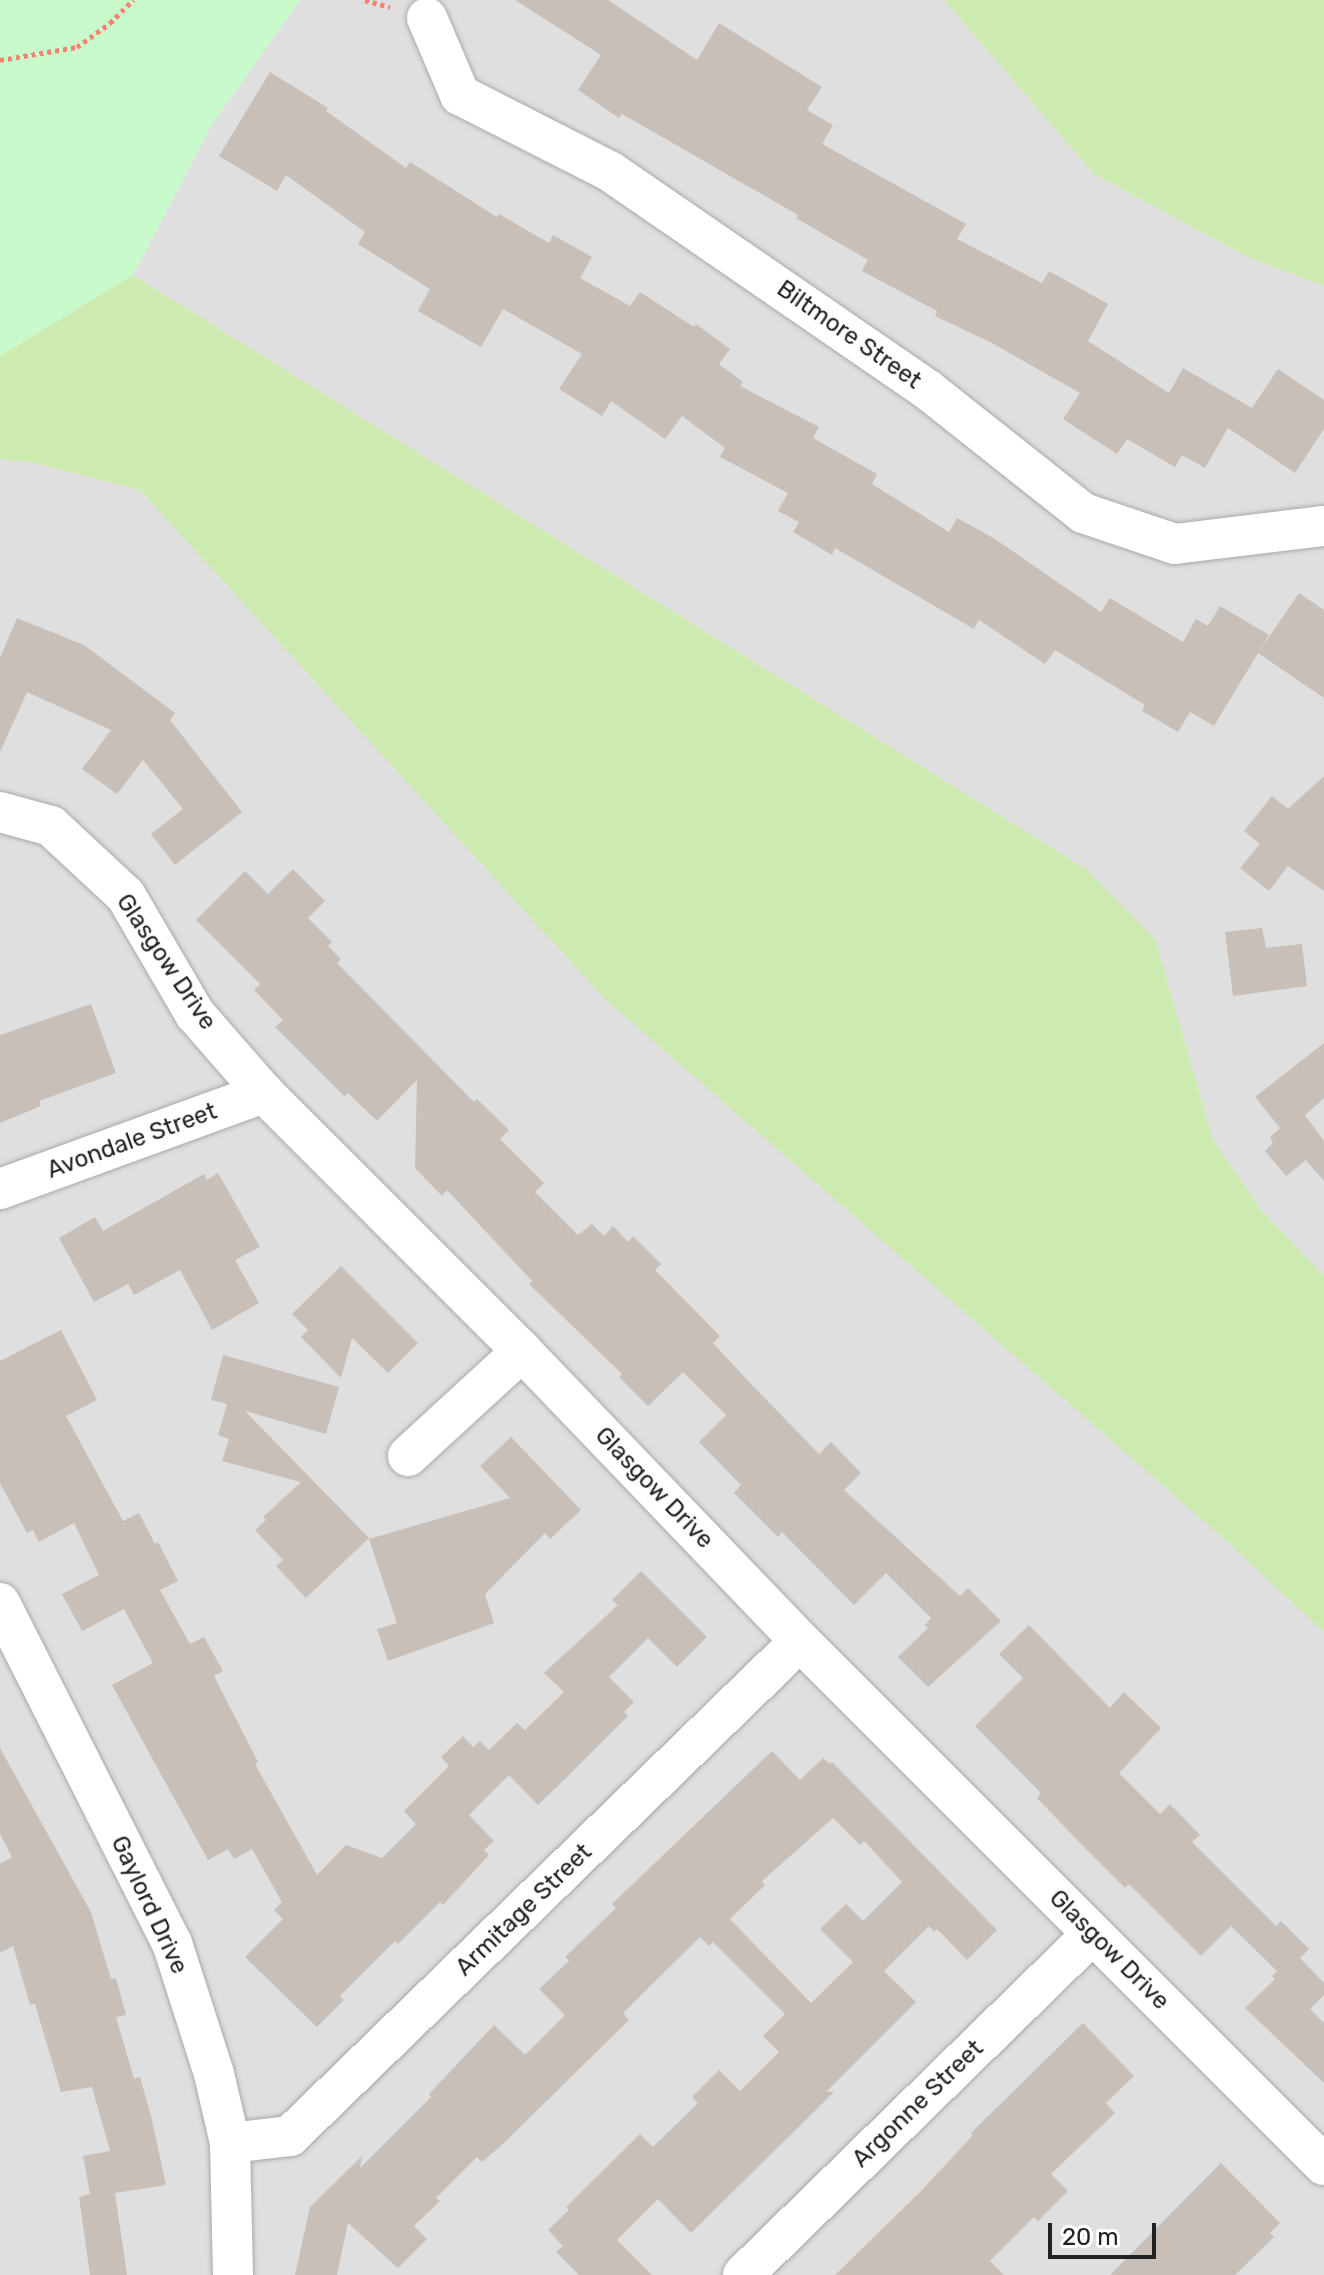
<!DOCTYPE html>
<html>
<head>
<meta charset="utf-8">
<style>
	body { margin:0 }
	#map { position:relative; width:1324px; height:2275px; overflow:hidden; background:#f2efe9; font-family:Rubik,sans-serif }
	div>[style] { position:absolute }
	.residential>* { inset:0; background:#e0dfdf }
	.grass>* { inset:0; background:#cdebb0 }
	.park>* { inset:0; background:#c8facc }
	.building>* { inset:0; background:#c7bfb8 }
	.path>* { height:5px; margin-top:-2.5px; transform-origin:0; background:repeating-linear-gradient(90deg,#fa8072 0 4px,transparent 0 8px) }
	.roads { filter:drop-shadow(0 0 2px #a9a9a9) drop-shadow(0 0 2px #a9a9a9) }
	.street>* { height:40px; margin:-20px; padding:0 20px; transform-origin:20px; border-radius:20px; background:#fff }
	span { translate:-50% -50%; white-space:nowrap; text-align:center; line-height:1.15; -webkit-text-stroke:8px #fff; paint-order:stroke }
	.street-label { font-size:24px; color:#222 }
	.scale { position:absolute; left:1048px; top:2223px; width:108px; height:36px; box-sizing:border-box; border:4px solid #222; border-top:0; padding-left:10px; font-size:24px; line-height:28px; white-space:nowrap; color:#222; -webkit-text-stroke:6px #fff; paint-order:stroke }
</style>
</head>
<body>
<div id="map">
	<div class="residential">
		<i style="clip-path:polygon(300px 0,944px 0,1094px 174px,1248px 257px,1324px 286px,1324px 1276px,1262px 1211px,1213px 1140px,1155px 939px,1086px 869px,133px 275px,212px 124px)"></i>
		<i style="clip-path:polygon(0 459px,30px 462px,140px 490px,249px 606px,1324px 1632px,1324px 2275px,0 2275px)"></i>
	</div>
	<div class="grass">
		<i style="clip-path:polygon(944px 0,1324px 0,1324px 286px,1248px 257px,1094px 174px)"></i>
		<i style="clip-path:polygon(133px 275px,1086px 869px,1155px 939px,1213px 1140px,1262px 1211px,1324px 1276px,1324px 1632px,1220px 1535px,604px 998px,140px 490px,30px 462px,0 459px,0 356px)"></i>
	</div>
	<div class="park">
		<i style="clip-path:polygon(0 0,300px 0,212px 124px,133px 275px,0 356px)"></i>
	</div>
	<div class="building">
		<i style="clip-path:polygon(515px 0,608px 0,697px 60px,719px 23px,822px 87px,807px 110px,833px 125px,822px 144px,966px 224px,957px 239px,1042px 283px,1049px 271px,1108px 304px,1088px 341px,1169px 393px,1183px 368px,1252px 408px,1278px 369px,1324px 400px,1324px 429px,1295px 473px,1228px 428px,1205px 468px,1182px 455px,1175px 467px,1127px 439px,1117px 454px,1063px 419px,1080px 393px,992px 343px,935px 316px,937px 311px,862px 271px,868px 260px,796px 218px,798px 215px,622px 114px,619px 118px,578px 90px,601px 55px)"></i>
		<i style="clip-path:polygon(270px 72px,328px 108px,326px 111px,406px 168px,410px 162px,497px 217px,499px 214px,549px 243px,553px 235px,592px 257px,580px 278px,630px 306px,640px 292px,694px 327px,696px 324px,730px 349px,719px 364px,743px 382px,740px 386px,819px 427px,813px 438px,877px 474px,872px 484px,949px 532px,957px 518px,995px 539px,1101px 612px,1110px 598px,1183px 642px,1196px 619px,1208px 626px,1220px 606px,1269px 635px,1214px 726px,1190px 712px,1178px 732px,1142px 711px,1145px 705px,1055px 650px,1045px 664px,979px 620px,974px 629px,835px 548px,832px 555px,793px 532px,799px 522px,778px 511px,788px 493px,720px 457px,725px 448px,682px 416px,665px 439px,611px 401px,602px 416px,559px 389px,582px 354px,503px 309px,481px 347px,418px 311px,430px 289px,358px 244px,365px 232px,286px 175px,277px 191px,219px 156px)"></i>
		<i style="clip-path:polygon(1299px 593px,1324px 610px,1324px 698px,1258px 653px)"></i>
		<i style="clip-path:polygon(17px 618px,84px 645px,175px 713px,170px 720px,242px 812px,175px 865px,151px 834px,183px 809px,143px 760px,117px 794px,82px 769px,111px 730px,27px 692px,0 752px,0 658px)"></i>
		<i style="clip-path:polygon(1324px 776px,1324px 891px,1288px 866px,1269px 891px,1240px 868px,1260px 844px,1244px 831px,1272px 796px,1288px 809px)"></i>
		<i style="clip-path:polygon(293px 869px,325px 901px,308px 918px,332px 942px,328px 946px,341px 959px,337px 963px,474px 1102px,477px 1099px,509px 1130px,500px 1139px,544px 1183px,535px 1192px,578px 1235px,592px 1224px,604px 1236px,613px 1226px,628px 1242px,633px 1236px,661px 1264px,655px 1270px,720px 1336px,713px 1343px,750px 1383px,819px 1454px,831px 1442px,861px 1473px,844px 1490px,960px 1596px,968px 1588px,1001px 1621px,928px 1687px,898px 1657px,928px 1628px,925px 1625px,931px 1618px,886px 1573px,854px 1605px,782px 1532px,778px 1537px,734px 1493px,741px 1485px,699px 1442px,726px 1415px,683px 1372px,648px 1406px,619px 1377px,622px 1374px,529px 1284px,532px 1281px,447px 1190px,442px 1196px,415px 1168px,417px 1080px,377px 1121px,348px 1093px,345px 1097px,275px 1027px,283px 1020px,254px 990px,260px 984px,196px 920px,245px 871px,268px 894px)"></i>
		<i style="clip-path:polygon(1262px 928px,1266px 948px,1302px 944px,1307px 986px,1233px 996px,1225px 932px)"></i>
		<i style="clip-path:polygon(91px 1004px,116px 1073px,39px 1101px,41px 1106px,0 1123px,0 1035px)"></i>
		<i style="clip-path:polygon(1324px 1043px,1324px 1098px,1305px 1115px,1324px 1141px,1324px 1181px,1306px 1160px,1286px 1176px,1265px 1151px,1273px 1143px,1270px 1137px,1280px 1128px,1255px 1097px)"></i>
		<i style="clip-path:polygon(218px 1173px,260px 1247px,235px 1260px,259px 1303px,212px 1330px,180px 1270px,134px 1295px,128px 1284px,94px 1302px,59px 1238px,95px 1217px,103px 1231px,204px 1174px,207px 1180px)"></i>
		<i style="clip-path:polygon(341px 1266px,418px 1343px,388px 1373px,352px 1338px,341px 1378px,301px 1337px,308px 1330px,292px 1314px)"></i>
		<i style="clip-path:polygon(61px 1330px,97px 1400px,66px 1416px,123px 1521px,139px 1513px,155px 1544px,158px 1542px,178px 1581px,160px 1590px,190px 1644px,204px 1637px,223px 1671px,214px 1676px,258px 1762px,255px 1764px,317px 1875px,346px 1845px,382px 1858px,416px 1824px,404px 1811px,449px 1766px,441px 1757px,463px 1736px,473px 1747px,480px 1741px,489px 1750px,517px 1723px,525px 1730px,564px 1692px,544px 1673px,618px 1605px,612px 1600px,641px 1571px,707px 1637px,677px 1667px,648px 1638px,609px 1677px,634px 1702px,624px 1712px,628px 1716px,568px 1776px,538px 1805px,509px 1775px,469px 1815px,494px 1841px,484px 1850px,489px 1855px,443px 1905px,440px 1902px,398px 1944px,395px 1941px,340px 1996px,344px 2000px,317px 2027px,245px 1957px,283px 1919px,274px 1910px,282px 1902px,252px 1849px,234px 1859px,228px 1849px,208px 1860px,112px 1685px,153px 1663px,124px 1609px,82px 1631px,62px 1594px,99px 1575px,74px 1523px,39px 1542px,33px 1530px,27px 1533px,0 1483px,0 1361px)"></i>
		<i style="clip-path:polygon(223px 1355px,339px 1387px,326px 1434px,245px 1411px,369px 1538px,306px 1598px,276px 1566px,283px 1560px,255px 1530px,266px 1520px,263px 1517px,301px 1482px,222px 1461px,229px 1439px,218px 1435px,227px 1404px,211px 1400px)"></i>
		<i style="clip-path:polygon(511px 1437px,581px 1510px,550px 1539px,545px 1533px,485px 1594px,494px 1623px,388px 1661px,377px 1629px,397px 1623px,369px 1539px,510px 1498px,480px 1466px)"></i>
		<i style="clip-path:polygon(1029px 1625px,1110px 1708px,1124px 1692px,1161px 1728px,1119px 1773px,1160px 1814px,1170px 1804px,1200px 1835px,1192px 1842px,1276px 1926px,1281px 1921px,1309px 1949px,1300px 1958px,1324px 1983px,1324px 1995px,1310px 2009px,1324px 2023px,1324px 2083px,1245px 2008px,1275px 1979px,1272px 1976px,1277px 1971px,1231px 1926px,1201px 1956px,1129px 1884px,1125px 1888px,1080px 1843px,1037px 1798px,1041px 1793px,975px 1726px,1023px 1678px,999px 1654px)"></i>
		<i style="clip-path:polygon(0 1748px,91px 1912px,111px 1979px,116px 1978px,126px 2015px,116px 2017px,134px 2079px,140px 2077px,151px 2116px,166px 2185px,115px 2193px,127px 2275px,90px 2275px,79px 2197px,90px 2194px,83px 2156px,110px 2151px,92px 2087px,61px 2092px,35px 2004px,30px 2005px,13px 1946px,0 1953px,0 1864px,12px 1857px,0 1834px)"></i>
		<i style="clip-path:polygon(evenodd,772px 1751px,800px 1780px,823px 1758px,830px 1764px,832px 1762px,997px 1930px,967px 1960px,937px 1929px,934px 1932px,929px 1926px,884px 1971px,916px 2002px,826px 2092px,834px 2092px,691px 2233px,658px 2199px,617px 2240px,652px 2275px,579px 2275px,556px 2252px,563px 2246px,548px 2230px,569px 2210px,566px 2207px,640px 2134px,653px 2147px,698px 2103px,692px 2097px,719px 2070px,740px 2091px,779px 2052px,763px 2036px,785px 2014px,713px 1942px,709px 1946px,700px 1937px,623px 2013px,629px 2020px,503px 2144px,482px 2162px,477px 2157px,436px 2198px,440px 2201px,414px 2226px,427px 2239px,398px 2268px,348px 2223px,337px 2275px,295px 2275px,310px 2207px,362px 2156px,360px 2168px,431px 2097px,429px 2094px,494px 2025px,525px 2055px,565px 2015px,539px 1989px,569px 1961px,565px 1957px,616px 1908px,612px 1904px,772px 1751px,833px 1818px,860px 1845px,864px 1841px,902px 1882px,863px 1921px,846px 1904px,820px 1929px,853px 1962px,811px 2003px,730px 1919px,765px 1885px,762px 1881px,833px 1818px)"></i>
		<i style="clip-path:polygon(1083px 2023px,1134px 2076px,1106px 2103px,1115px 2113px,1051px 2174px,1068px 2191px,1038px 2221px,1034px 2217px,990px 2261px,1004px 2275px,835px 2275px,921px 2191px,973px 2135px,971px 2133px)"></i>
		<i style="clip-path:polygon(1221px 2163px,1280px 2223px,1270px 2233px,1274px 2237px,1235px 2275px,1110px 2275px)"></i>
	</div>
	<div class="path">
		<i style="left:365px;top:0;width:26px;rotate:16deg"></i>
		<i style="left:0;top:60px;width:78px;rotate:-9.6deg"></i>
		<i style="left:77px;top:47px;width:41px;rotate:-36deg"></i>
		<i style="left:110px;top:23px;width:33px;rotate:-45deg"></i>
	</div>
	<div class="roads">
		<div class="street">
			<i style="left:427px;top:18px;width:84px;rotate:66.8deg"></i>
			<i style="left:460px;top:95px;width:169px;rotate:27deg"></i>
			<i style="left:611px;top:172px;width:385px;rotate:34.5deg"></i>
			<i style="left:928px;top:390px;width:198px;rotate:38.4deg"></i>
			<i style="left:1083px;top:513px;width:97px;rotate:18.6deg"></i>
			<i style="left:1175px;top:544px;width:150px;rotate:-6.9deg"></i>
			<i style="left:0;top:812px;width:53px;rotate:15.4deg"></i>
			<i style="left:51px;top:826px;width:103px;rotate:43deg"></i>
			<i style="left:126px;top:896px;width:137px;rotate:59.7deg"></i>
			<i style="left:195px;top:1014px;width:105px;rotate:48.9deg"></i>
			<i style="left:264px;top:1093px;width:365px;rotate:45deg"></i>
			<i style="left:522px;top:1351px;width:402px;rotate:46.2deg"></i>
			<i style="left:800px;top:1641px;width:741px;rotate:45deg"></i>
			<i style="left:0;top:1189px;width:281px;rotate:-20deg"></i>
			<i style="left:408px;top:1456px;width:155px;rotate:-42.6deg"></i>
			<i style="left:0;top:1603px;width:381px;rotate:63.2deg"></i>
			<i style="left:172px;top:1943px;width:138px;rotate:72.2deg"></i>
			<i style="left:214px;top:2074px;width:71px;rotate:76.9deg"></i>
			<i style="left:230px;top:2143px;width:132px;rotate:88.7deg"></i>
			<i style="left:230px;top:2143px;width:60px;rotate:-6.7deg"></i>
			<i style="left:290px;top:2136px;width:711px;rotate:-44.14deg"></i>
			<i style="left:743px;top:2275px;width:489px;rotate:-44.3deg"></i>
		</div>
	</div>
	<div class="street-label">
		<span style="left:849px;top:335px;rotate:35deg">Biltmore Street</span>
		<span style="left:166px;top:962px;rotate:56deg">Glasgow Drive</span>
		<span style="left:132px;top:1141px;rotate:-20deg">Avondale Street</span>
		<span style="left:654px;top:1488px;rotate:46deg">Glasgow Drive</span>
		<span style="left:149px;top:1905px;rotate:65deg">Gaylord Drive</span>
		<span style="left:524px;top:1910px;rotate:-44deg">Armitage Street</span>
		<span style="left:1109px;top:1950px;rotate:45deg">Glasgow Drive</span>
		<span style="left:918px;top:2104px;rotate:-44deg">Argonne Street</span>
	</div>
	<div class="scale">20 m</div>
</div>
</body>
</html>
